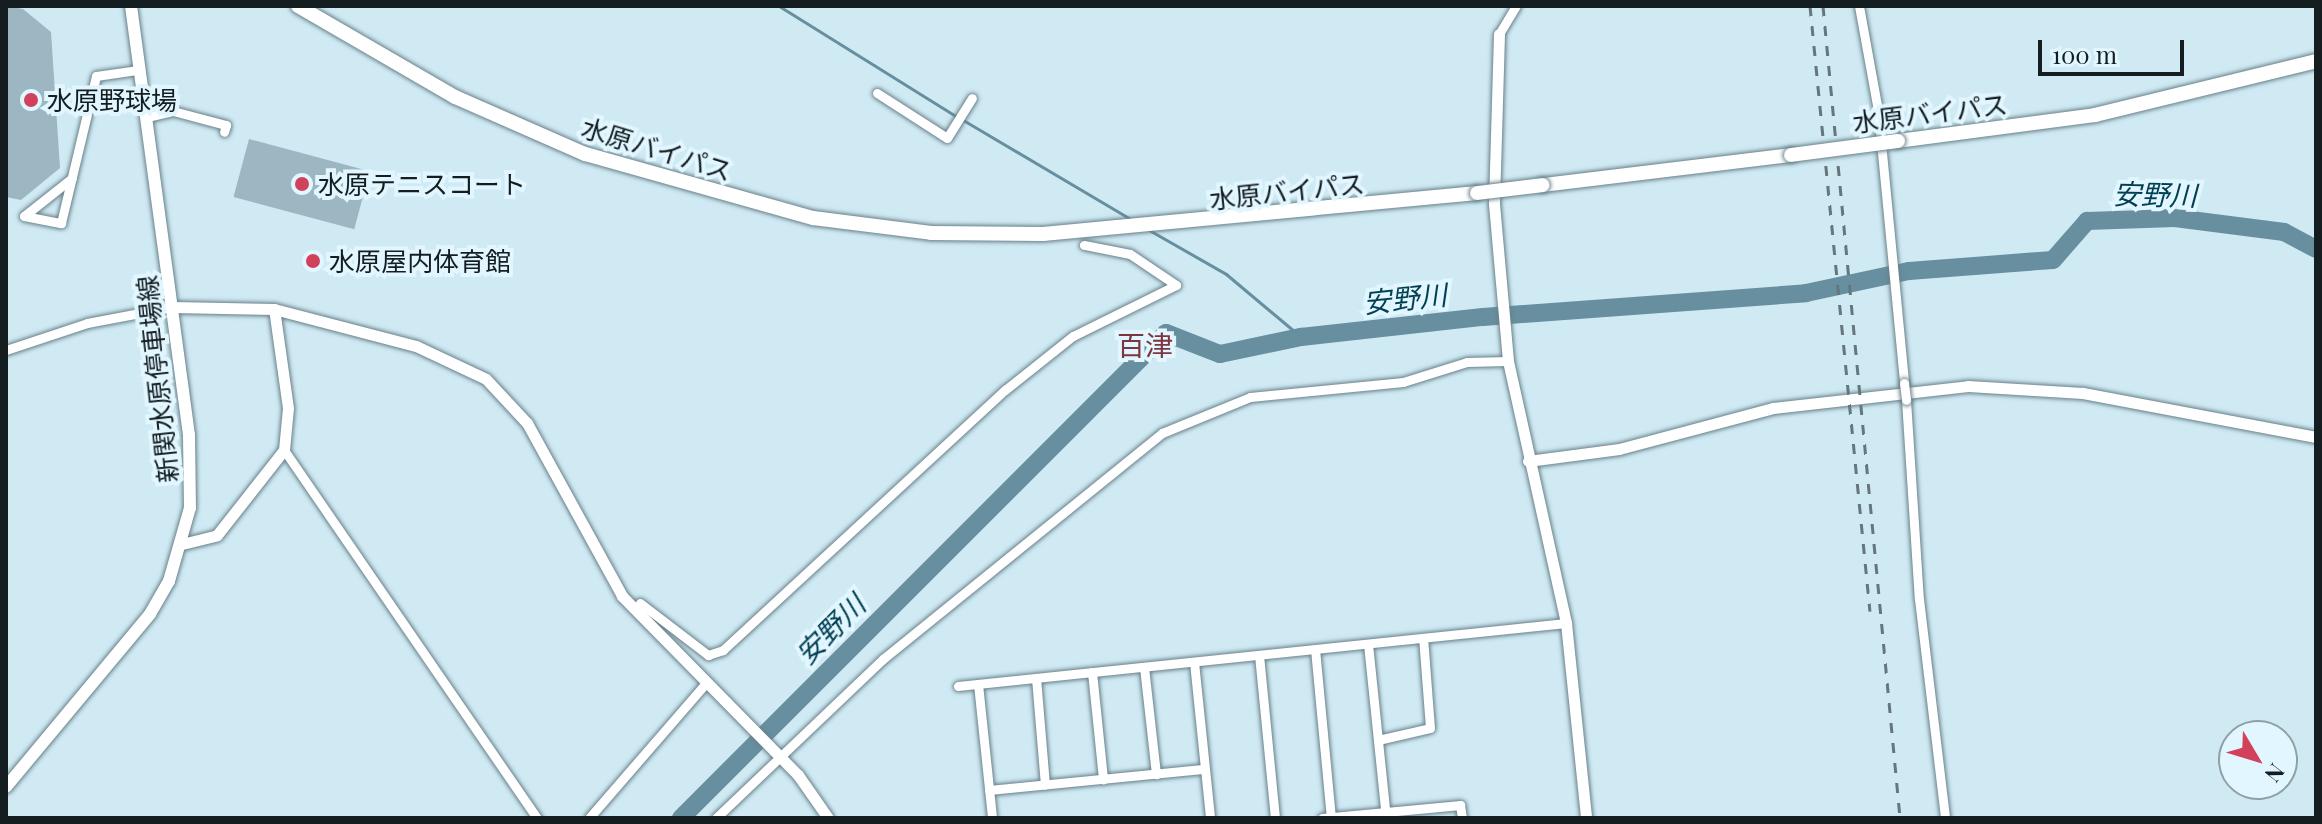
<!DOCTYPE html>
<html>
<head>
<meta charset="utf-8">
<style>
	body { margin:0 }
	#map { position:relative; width:2322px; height:824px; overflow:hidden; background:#d0eaf4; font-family:"Playfair Display","Noto Sans JP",serif }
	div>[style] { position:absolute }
	.green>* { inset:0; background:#9cb7c2; transform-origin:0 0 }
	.stream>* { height:3px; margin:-1.5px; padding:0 1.5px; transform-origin:1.5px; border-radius:1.5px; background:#678f9f }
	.river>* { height:18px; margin:-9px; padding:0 9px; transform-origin:9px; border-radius:9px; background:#678f9f }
	.roads { filter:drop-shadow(0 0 2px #68808a) drop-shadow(0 0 2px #68808a) }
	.minor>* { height:9px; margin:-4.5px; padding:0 4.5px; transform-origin:4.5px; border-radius:4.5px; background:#fff }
	.tertiary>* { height:11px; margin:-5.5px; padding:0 5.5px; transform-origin:5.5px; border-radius:5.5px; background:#fff }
	.secondary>* { height:12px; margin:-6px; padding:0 6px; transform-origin:6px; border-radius:6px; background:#fff }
	.trunk>* { height:14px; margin:-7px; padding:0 7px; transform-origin:7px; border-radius:7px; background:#fff }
	.rail>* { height:3px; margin-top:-1.5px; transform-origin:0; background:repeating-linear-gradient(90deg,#65767c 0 10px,transparent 0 20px) }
	.bridges { filter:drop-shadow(0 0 2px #68808a) drop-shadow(0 0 2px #68808a) }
	.minor-bridge>* { height:9px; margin:-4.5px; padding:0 4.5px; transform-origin:4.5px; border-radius:4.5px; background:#fff }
	.trunk-bridge>* { height:14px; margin:-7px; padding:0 7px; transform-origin:7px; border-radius:7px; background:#fff }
	.dots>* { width:22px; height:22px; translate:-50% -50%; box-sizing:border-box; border:4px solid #e1f6ff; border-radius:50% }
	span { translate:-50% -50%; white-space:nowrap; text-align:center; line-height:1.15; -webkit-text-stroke:8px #e1f6ff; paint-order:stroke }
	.poi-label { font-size:26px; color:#141e21 }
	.left { translate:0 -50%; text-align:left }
	.street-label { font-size:26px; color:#141e21 }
	.water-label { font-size:28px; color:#013f51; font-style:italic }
	.neighbourhood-label { font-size:28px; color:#7d353e }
	.frame { position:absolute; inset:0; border:8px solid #141e21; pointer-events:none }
	.north { position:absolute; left:2218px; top:720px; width:80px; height:80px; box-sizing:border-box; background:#e1f6ff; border:2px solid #8fa0a6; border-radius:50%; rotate:128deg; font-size:22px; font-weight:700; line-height:32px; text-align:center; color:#141e21 }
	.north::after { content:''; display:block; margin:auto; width:28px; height:36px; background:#d2415b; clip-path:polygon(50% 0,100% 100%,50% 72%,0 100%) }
	.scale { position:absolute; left:2038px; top:40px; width:146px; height:36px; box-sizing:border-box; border:4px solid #141e21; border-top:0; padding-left:10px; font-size:24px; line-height:28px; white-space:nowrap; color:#141e21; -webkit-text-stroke:6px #e1f6ff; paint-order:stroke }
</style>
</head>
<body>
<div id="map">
	<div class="green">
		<i style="clip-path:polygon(6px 6px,23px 9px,51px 32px,60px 168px,21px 200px,6px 197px)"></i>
		<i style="left:249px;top:139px;width:125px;height:60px;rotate:15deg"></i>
	</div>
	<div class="stream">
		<i style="left:779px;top:6px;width:208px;rotate:31.9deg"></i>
		<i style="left:963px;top:120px;width:196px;rotate:30.6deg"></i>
		<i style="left:1149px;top:230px;width:89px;rotate:29.7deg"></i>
		<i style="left:1226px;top:274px;width:98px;rotate:40deg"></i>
	</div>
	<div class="river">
		<i style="left:681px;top:818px;width:686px;rotate:-45deg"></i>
		<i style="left:1166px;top:333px;width:58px;rotate:21.3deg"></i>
		<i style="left:1220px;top:354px;width:83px;rotate:-11.9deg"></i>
		<i style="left:1301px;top:337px;width:183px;rotate:-6.3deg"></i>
		<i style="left:1483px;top:317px;width:324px;rotate:-4.2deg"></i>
		<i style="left:1806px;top:293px;width:105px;rotate:-12.1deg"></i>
		<i style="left:1909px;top:271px;width:144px;rotate:-4.4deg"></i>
		<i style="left:2053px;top:260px;width:52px;rotate:-48.9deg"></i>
		<i style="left:2087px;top:221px;width:88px;rotate:-2deg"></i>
		<i style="left:2175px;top:218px;width:110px;rotate:7.3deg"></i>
		<i style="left:2284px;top:232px;width:36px;rotate:28deg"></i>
	</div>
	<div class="roads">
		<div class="minor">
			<i style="left:1859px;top:6px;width:107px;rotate:79.7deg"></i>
			<i style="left:1878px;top:111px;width:273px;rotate:84.5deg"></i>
			<i style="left:1499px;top:34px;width:33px;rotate:-59deg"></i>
			<i style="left:877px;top:93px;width:83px;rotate:32.7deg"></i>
			<i style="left:947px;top:138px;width:47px;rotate:-58deg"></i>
			<i style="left:147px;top:117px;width:27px;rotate:-13deg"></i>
			<i style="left:173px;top:111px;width:55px;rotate:14.8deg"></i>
			<i style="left:226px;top:125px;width:7px;rotate:106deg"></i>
			<i style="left:72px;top:178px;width:61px;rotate:141.6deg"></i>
			<i style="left:24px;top:216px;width:38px;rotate:11deg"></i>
			<i style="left:61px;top:223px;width:151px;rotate:-76.6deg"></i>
			<i style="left:96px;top:76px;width:41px;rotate:-8.3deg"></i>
			<i style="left:6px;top:350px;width:85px;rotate:-18.4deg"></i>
			<i style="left:87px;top:323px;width:86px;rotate:-10.7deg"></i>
			<i style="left:1906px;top:400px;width:199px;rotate:86.3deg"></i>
			<i style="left:1919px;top:599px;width:221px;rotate:83.2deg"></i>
			<i style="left:284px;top:450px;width:447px;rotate:55.5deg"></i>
			<i style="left:640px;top:603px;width:86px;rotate:37.4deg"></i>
			<i style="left:708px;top:655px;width:16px;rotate:-18deg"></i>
			<i style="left:723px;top:650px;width:384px;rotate:-42.7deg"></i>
			<i style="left:1005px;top:390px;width:87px;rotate:-38.5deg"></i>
			<i style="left:1073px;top:336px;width:115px;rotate:-26.3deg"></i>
			<i style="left:1176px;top:285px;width:55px;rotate:-146deg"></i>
			<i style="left:1130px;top:254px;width:47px;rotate:-168.9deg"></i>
			<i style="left:1368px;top:644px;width:175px;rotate:84.1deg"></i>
			<i style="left:1315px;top:649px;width:170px;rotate:84.6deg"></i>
			<i style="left:1259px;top:655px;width:164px;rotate:84.4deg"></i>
			<i style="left:1194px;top:662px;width:157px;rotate:84.1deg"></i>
			<i style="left:1144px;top:667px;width:108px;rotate:83.6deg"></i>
			<i style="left:1092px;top:672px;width:108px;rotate:84.1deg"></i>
			<i style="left:1036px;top:678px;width:107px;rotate:85.2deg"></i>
			<i style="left:978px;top:684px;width:135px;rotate:84deg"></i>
			<i style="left:958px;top:686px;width:611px;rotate:-5.92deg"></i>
			<i style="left:1378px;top:740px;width:53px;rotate:-13deg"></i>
			<i style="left:1430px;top:728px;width:90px;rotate:-94.4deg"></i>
			<i style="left:989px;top:790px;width:217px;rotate:-5.6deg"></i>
			<i style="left:589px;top:818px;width:177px;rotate:-49.1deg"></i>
			<i style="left:716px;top:818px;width:231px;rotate:-43.6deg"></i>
			<i style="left:883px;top:659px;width:359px;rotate:-39deg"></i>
			<i style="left:1162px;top:433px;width:95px;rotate:-22.2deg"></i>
			<i style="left:1250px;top:397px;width:154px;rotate:-5.6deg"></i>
			<i style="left:1403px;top:382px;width:67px;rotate:-17.4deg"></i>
			<i style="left:1467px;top:362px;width:41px;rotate:-1.4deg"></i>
			<i style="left:1322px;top:818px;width:139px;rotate:-5.4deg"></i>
			<i style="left:1460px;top:805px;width:13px;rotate:81deg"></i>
		</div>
		<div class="tertiary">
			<i style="left:1499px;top:34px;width:170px;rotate:91.7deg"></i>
			<i style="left:1494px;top:204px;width:158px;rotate:84.9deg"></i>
			<i style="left:1508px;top:361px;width:268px;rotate:77.5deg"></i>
			<i style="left:1566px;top:623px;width:196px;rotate:84.1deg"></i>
			<i style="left:172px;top:307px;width:102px;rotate:1.1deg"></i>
			<i style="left:274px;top:309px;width:147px;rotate:14.6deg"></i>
			<i style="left:416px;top:346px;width:77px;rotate:25.2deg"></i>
			<i style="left:486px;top:379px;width:60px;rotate:47deg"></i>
			<i style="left:527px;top:423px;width:197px;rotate:61.2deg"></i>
			<i style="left:622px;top:596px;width:251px;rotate:45.5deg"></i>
			<i style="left:798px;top:775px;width:52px;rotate:55.1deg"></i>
			<i style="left:1528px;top:461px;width:92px;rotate:-7.5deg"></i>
			<i style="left:1619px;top:449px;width:159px;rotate:-14.9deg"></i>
			<i style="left:1773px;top:408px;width:196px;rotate:-6.4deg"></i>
			<i style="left:1968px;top:386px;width:115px;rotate:3.5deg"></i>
			<i style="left:2083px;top:393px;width:237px;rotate:10.7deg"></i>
			<i style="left:182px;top:544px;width:36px;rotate:-14deg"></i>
			<i style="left:217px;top:535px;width:108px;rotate:-51.8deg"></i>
			<i style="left:284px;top:450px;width:42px;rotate:-84.6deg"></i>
			<i style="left:288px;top:408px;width:100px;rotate:-98deg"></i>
		</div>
		<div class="secondary">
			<i style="left:6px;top:787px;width:225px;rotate:-50.2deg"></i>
			<i style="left:150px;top:614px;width:38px;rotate:-60deg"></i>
			<i style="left:169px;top:581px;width:76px;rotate:-74deg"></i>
			<i style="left:190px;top:508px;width:73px;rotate:-90.8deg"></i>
			<i style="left:189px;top:435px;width:433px;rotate:-97.7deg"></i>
		</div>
		<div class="trunk">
			<i style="left:298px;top:6px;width:181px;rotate:30.1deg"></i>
			<i style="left:455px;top:97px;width:142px;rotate:23.7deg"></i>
			<i style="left:585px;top:154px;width:237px;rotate:15.7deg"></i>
			<i style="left:813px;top:218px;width:119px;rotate:7.2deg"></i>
			<i style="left:931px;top:233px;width:112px;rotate:0.5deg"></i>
			<i style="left:1043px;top:234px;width:436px;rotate:-5.4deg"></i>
			<i style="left:1898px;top:141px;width:199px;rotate:-7.5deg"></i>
			<i style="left:2095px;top:115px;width:228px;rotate:-13.7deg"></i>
			<i style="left:1543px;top:185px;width:250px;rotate:-6.9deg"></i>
		</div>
	</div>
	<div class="rail">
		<i style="left:1810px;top:6px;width:608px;rotate:84.34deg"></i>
		<i style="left:1823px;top:6px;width:816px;rotate:84.58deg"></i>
	</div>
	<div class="bridges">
		<div class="minor-bridge">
			<i style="left:1904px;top:383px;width:17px;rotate:83deg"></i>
		</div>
		<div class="trunk-bridge">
			<i style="left:1791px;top:155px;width:108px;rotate:-7.5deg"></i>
			<i style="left:1477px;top:193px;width:66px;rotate:-6.9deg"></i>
		</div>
	</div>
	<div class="dots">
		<i style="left:31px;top:100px;background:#d2415b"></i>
		<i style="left:302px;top:184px;background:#d2415b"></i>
		<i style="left:313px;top:261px;background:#d2415b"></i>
	</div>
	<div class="poi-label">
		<span class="left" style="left:47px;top:100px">水原野球場</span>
		<span class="left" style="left:318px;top:184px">水原テニスコート</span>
		<span class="left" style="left:329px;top:261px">水原屋内体育館</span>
	</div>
	<div class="street-label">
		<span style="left:1930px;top:113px;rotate:-7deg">水原バイパス</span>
		<span style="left:657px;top:149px;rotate:17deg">水原バイパス</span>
		<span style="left:1287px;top:191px;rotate:-6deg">水原バイパス</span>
		<span style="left:157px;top:379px;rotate:-96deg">新関水原停車場線</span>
	</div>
	<div class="water-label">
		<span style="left:2155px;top:194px;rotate:1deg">安野川</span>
		<span style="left:1405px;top:298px;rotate:-6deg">安野川</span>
		<span style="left:830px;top:629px;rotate:-45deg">安野川</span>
	</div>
	<div class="neighbourhood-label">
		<span style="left:1145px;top:345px">百津</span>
	</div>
	<div class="frame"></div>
	<div class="north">N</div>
	<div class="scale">100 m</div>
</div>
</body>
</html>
